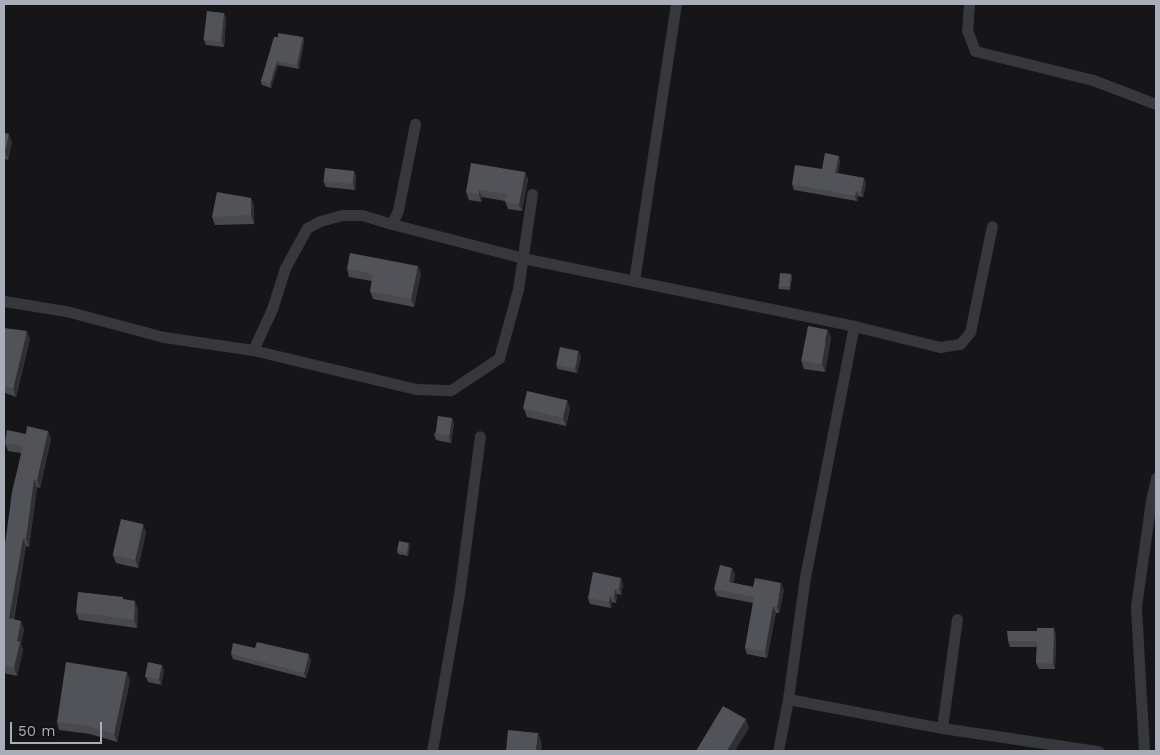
<!DOCTYPE html>
<html>
<head>
<meta charset="utf-8">
<style>
	body { margin:0 }
	#map { position:relative; width:1160px; height:755px; overflow:hidden; background:#161618; font-family:"Work Sans",sans-serif }
	div>[style] { position:absolute }
	.minor>* { height:11px; margin:-5.5px; padding:0 5.5px; transform-origin:5.5px; border-radius:5.5px; background:#37383d }
	.wall>* { inset:0; background:#47494d }
	.shaded-wall>* { inset:0; background:#2f3033 }
	.building>* { inset:0; background:#525359; transform-origin:0 0 }
	span { translate:-50% -50%; white-space:nowrap; text-align:center; line-height:1.15; -webkit-text-stroke:4px #111113; paint-order:stroke }
	.frame { position:absolute; inset:0; border:5px solid #a8adb8; pointer-events:none }
	.scale { position:absolute; left:10px; top:722px; width:92px; height:22px; box-sizing:border-box; border:2px solid #a8adb8; border-top:0; padding-left:6px; font-size:15px; line-height:18px; white-space:nowrap; color:#a8adb8; -webkit-text-stroke:4px #111113; paint-order:stroke }
</style>
</head>
<body>
<div id="map">
	<div class="minor">
		<i style="left:969px;top:4px;width:26px;rotate:94deg"></i>
		<i style="left:967px;top:30px;width:22px;rotate:69deg"></i>
		<i style="left:975px;top:51px;width:122px;rotate:13.8deg"></i>
		<i style="left:1093px;top:80px;width:67px;rotate:20.9deg"></i>
		<i style="left:392px;top:224px;width:135px;rotate:14.5deg"></i>
		<i style="left:523px;top:258px;width:338px;rotate:11.6deg"></i>
		<i style="left:854px;top:326px;width:89px;rotate:13.7deg"></i>
		<i style="left:940px;top:347px;width:20px;rotate:-9deg"></i>
		<i style="left:960px;top:344px;width:16px;rotate:-50deg"></i>
		<i style="left:970px;top:332px;width:108px;rotate:-78.3deg"></i>
		<i style="left:634px;top:281px;width:280px;rotate:-81.4deg"></i>
		<i style="left:4px;top:301px;width:63px;rotate:9.2deg"></i>
		<i style="left:66px;top:311px;width:101px;rotate:14.9deg"></i>
		<i style="left:164px;top:337px;width:90px;rotate:8.3deg"></i>
		<i style="left:253px;top:350px;width:45px;rotate:-65.1deg"></i>
		<i style="left:272px;top:309px;width:43px;rotate:-72.4deg"></i>
		<i style="left:285px;top:268px;width:46px;rotate:-61.2deg"></i>
		<i style="left:307px;top:228px;width:15px;rotate:-28deg"></i>
		<i style="left:320px;top:221px;width:24px;rotate:-15deg"></i>
		<i style="left:343px;top:215px;width:19px"></i>
		<i style="left:362px;top:215px;width:31px;rotate:17deg"></i>
		<i style="left:392px;top:224px;width:15px;rotate:-67deg"></i>
		<i style="left:398px;top:210px;width:88px;rotate:-78.8deg"></i>
		<i style="left:253px;top:350px;width:168px;rotate:13.5deg"></i>
		<i style="left:416px;top:389px;width:35px;rotate:2deg"></i>
		<i style="left:451px;top:390px;width:58px;rotate:-33.7deg"></i>
		<i style="left:499px;top:358px;width:72px;rotate:-74.6deg"></i>
		<i style="left:518px;top:289px;width:96px;rotate:-81.6deg"></i>
		<i style="left:788px;top:699px;width:157px;rotate:10.7deg"></i>
		<i style="left:942px;top:728px;width:158px;rotate:8.4deg"></i>
		<i style="left:942px;top:728px;width:110px;rotate:-82.2deg"></i>
		<i style="left:432px;top:751px;width:158px;rotate:-80.2deg"></i>
		<i style="left:459px;top:595px;width:160px;rotate:-82.5deg"></i>
		<i style="left:778px;top:751px;width:53px;rotate:-79.1deg"></i>
		<i style="left:788px;top:699px;width:123px;rotate:-82.1deg"></i>
		<i style="left:805px;top:577px;width:256px;rotate:-79deg"></i>
		<i style="left:1144px;top:751px;width:145px;rotate:-93.2deg"></i>
		<i style="left:1136px;top:606px;width:107px;rotate:-81.9deg"></i>
		<i style="left:1151px;top:500px;width:23px;rotate:-77deg"></i>
	</div>
	<div class="wall">
		<i style="clip-path:polygon(224px 13px,226px 18px,224px 47px,206px 45px,204px 40px)"></i>
		<i style="clip-path:polygon(278px 37px,303px 37px,304px 41px,299px 69px,278px 65px,271px 88px,262px 85px,261px 81px)"></i>
		<i style="clip-path:polygon(4px 133px,12px 142px,8px 160px,5px 159px,4px 167px)"></i>
		<i style="clip-path:polygon(840px 161px,838px 173px,864px 178px,866px 184px,863px 197px,858px 196px,857px 201px,794px 190px,792px 184px,822px 169px)"></i>
		<i style="clip-path:polygon(354px 171px,356px 177px,355px 190px,326px 187px,323px 181px)"></i>
		<i style="clip-path:polygon(525px 172px,528px 179px,522px 211px,508px 209px,505px 201px,482px 197px,481px 202px,469px 200px,466px 192px)"></i>
		<i style="clip-path:polygon(251px 198px,254px 207px,254px 224px,215px 225px,212px 217px)"></i>
		<i style="clip-path:polygon(347px 269px,421px 273px,414px 307px,373px 299px,370px 291px,372px 281px,349px 277px)"></i>
		<i style="clip-path:polygon(791px 274px,792px 277px,790px 290px,779px 289px,778px 286px)"></i>
		<i style="clip-path:polygon(4px 328px,30px 339px,16px 397px,5px 393px,4px 389px)"></i>
		<i style="clip-path:polygon(831px 338px,825px 372px,804px 369px,801px 360px)"></i>
		<i style="clip-path:polygon(581px 356px,577px 373px,558px 369px,556px 365px)"></i>
		<i style="clip-path:polygon(567px 400px,570px 409px,566px 426px,527px 417px,524px 409px)"></i>
		<i style="clip-path:polygon(452px 418px,454px 424px,451px 443px,436px 440px,434px 434px)"></i>
		<i style="clip-path:polygon(48px 431px,51px 439px,40px 488px,37px 487px,29px 547px,26px 546px,14px 619px,24px 629px,21px 644px,23px 650px,17px 676px,4px 673px,4px 552px,21px 453px,8px 451px,5px 443px,26px 434px)"></i>
		<i style="clip-path:polygon(146px 532px,138px 568px,116px 563px,113px 555px)"></i>
		<i style="clip-path:polygon(410px 546px,408px 556px,398px 554px,397px 551px)"></i>
		<i style="clip-path:polygon(735px 574px,733px 583px,753px 587px,784px 590px,779px 613px,776px 613px,767px 658px,747px 654px,745px 648px,753px 603px,717px 596px,714px 589px)"></i>
		<i style="clip-path:polygon(623px 584px,621px 595px,617px 594px,616px 603px,612px 602px,611px 608px,590px 604px,588px 598px)"></i>
		<i style="clip-path:polygon(124px 599px,138px 609px,137px 628px,79px 620px,76px 612px)"></i>
		<i style="clip-path:polygon(1056px 634px,1055px 669px,1039px 669px,1036px 663px,1037px 647px,1010px 647px,1008px 641px)"></i>
		<i style="clip-path:polygon(231px 654px,311px 660px,306px 678px,233px 659px)"></i>
		<i style="clip-path:polygon(162px 665px,164px 671px,161px 685px,148px 682px,146px 677px)"></i>
		<i style="clip-path:polygon(130px 680px,117px 742px,90px 734px,59px 730px,57px 722px)"></i>
	</div>
	<div class="shaded-wall">
		<i style="clip-path:polygon(224px 13px,226px 18px,224px 47px,222px 41px)"></i>
		<i style="clip-path:polygon(303px 37px,304px 41px,299px 69px,297px 65px)"></i>
		<i style="clip-path:polygon(277px 61px,278px 65px,271px 88px,270px 84px)"></i>
		<i style="clip-path:polygon(9px 134px,12px 142px,8px 160px,5px 151px)"></i>
		<i style="clip-path:polygon(839px 156px,840px 161px,837px 178px,835px 173px)"></i>
		<i style="clip-path:polygon(354px 171px,356px 177px,355px 190px,353px 185px)"></i>
		<i style="clip-path:polygon(525px 172px,528px 179px,522px 211px,519px 204px)"></i>
		<i style="clip-path:polygon(864px 178px,866px 184px,863px 197px,861px 192px)"></i>
		<i style="clip-path:polygon(479px 190px,482px 197px,481px 202px,479px 194px)"></i>
		<i style="clip-path:polygon(856px 191px,858px 196px,857px 201px,855px 196px)"></i>
		<i style="clip-path:polygon(251px 198px,254px 207px,254px 224px,251px 215px)"></i>
		<i style="clip-path:polygon(418px 266px,421px 273px,414px 307px,411px 299px)"></i>
		<i style="clip-path:polygon(791px 274px,792px 277px,790px 290px,789px 287px)"></i>
		<i style="clip-path:polygon(828px 330px,831px 338px,825px 372px,822px 364px)"></i>
		<i style="clip-path:polygon(27px 331px,30px 339px,16px 397px,13px 389px)"></i>
		<i style="clip-path:polygon(579px 351px,581px 356px,577px 373px,575px 369px)"></i>
		<i style="clip-path:polygon(567px 400px,570px 409px,566px 426px,563px 418px)"></i>
		<i style="clip-path:polygon(452px 418px,454px 424px,451px 443px,449px 437px)"></i>
		<i style="clip-path:polygon(48px 431px,51px 439px,40px 488px,37px 480px)"></i>
		<i style="clip-path:polygon(34px 479px,37px 487px,29px 547px,26px 538px)"></i>
		<i style="clip-path:polygon(143px 524px,146px 532px,138px 568px,135px 559px)"></i>
		<i style="clip-path:polygon(23px 538px,26px 546px,12px 626px,9px 618px)"></i>
		<i style="clip-path:polygon(409px 543px,410px 546px,408px 556px,407px 553px)"></i>
		<i style="clip-path:polygon(732px 568px,735px 574px,732px 589px,729px 582px)"></i>
		<i style="clip-path:polygon(621px 578px,623px 584px,621px 595px,619px 589px)"></i>
		<i style="clip-path:polygon(781px 583px,784px 590px,779px 613px,777px 607px)"></i>
		<i style="clip-path:polygon(615px 589px,617px 594px,616px 603px,614px 597px)"></i>
		<i style="clip-path:polygon(610px 596px,612px 602px,611px 608px,609px 602px)"></i>
		<i style="clip-path:polygon(135px 601px,138px 609px,137px 628px,134px 620px)"></i>
		<i style="clip-path:polygon(773px 606px,776px 613px,767px 658px,765px 651px)"></i>
		<i style="clip-path:polygon(21px 621px,24px 629px,21px 644px,23px 650px,17px 676px,14px 668px,17px 641px)"></i>
		<i style="clip-path:polygon(1054px 628px,1056px 634px,1055px 669px,1053px 664px)"></i>
		<i style="clip-path:polygon(309px 654px,311px 660px,306px 678px,304px 673px)"></i>
		<i style="clip-path:polygon(162px 665px,164px 671px,161px 685px,159px 680px)"></i>
		<i style="clip-path:polygon(127px 672px,130px 680px,117px 742px,114px 734px)"></i>
		<i style="clip-path:polygon(746px 719px,749px 728px,735px 751px,727px 751px)"></i>
		<i style="clip-path:polygon(538px 733px,542px 744px,541px 751px,536px 751px)"></i>
	</div>
	<div class="building">
		<i style="left:207px;top:11px;width:17px;height:29px;rotate:7deg"></i>
		<i style="clip-path:polygon(278px 33px,303px 37px,297px 65px,277px 61px,270px 84px,261px 81px,274px 37px,278px 37px)"></i>
		<i style="clip-path:polygon(4px 133px,9px 134px,5px 151px,4px 151px)"></i>
		<i style="clip-path:polygon(825px 153px,839px 156px,835px 173px,864px 178px,861px 192px,856px 191px,855px 196px,792px 184px,795px 165px,822px 169px)"></i>
		<i style="clip-path:polygon(471px 163px,525px 172px,519px 204px,505px 202px,507px 194px,479px 190px,479px 194px,466px 192px)"></i>
		<i style="left:325px;top:168px;width:29px;height:13px;rotate:6deg"></i>
		<i style="clip-path:polygon(217px 192px,251px 198px,251px 215px,212px 217px)"></i>
		<i style="clip-path:polygon(350px 253px,418px 266px,411px 299px,370px 291px,373px 274px,347px 269px)"></i>
		<i style="left:780px;top:273px;width:11px;height:13px;rotate:5deg"></i>
		<i style="left:808px;top:326px;width:20px;height:35px;rotate:11deg"></i>
		<i style="clip-path:polygon(4px 328px,27px 331px,13px 389px,4px 385px)"></i>
		<i style="left:560px;top:347px;width:19px;height:18px;rotate:12deg"></i>
		<i style="left:527px;top:391px;width:41px;height:18px;rotate:13deg"></i>
		<i style="left:438px;top:416px;width:14px;height:18px;rotate:8deg"></i>
		<i style="clip-path:polygon(27px 426px,48px 431px,37px 480px,34px 479px,26px 538px,23px 538px,9px 618px,21px 621px,17px 641px,20px 642px,14px 668px,4px 665px,4px 552px,12px 492px,23px 446px,5px 443px,7px 430px,26px 434px)"></i>
		<i style="left:121px;top:519px;width:23px;height:37px;rotate:13deg"></i>
		<i style="left:399px;top:541px;width:10px;height:10px;rotate:11deg"></i>
		<i style="clip-path:polygon(720px 565px,732px 568px,729px 582px,753px 587px,755px 578px,781px 583px,777px 607px,773px 606px,765px 651px,745px 648px,754px 597px,714px 589px)"></i>
		<i style="clip-path:polygon(593px 572px,621px 578px,619px 589px,615px 589px,614px 597px,610px 596px,609px 602px,588px 598px)"></i>
		<i style="clip-path:polygon(78px 592px,123px 597px,123px 599px,135px 601px,134px 620px,76px 612px)"></i>
		<i style="clip-path:polygon(1037px 628px,1054px 628px,1053px 664px,1036px 663px,1037px 641px,1008px 641px,1007px 631px,1037px 631px)"></i>
		<i style="clip-path:polygon(257px 642px,309px 654px,304px 673px,231px 654px,233px 643px,255px 648px)"></i>
		<i style="clip-path:polygon(66px 662px,127px 672px,114px 734px,87px 726px,57px 722px)"></i>
		<i style="left:148px;top:662px;width:14px;height:15px;rotate:12deg"></i>
		<i style="clip-path:polygon(723px 706px,746px 719px,727px 751px,696px 751px)"></i>
		<i style="clip-path:polygon(508px 730px,538px 733px,536px 751px,506px 751px)"></i>
	</div>
	<div class="frame"></div>
	<div class="scale">50 m</div>
</div>
</body>
</html>
